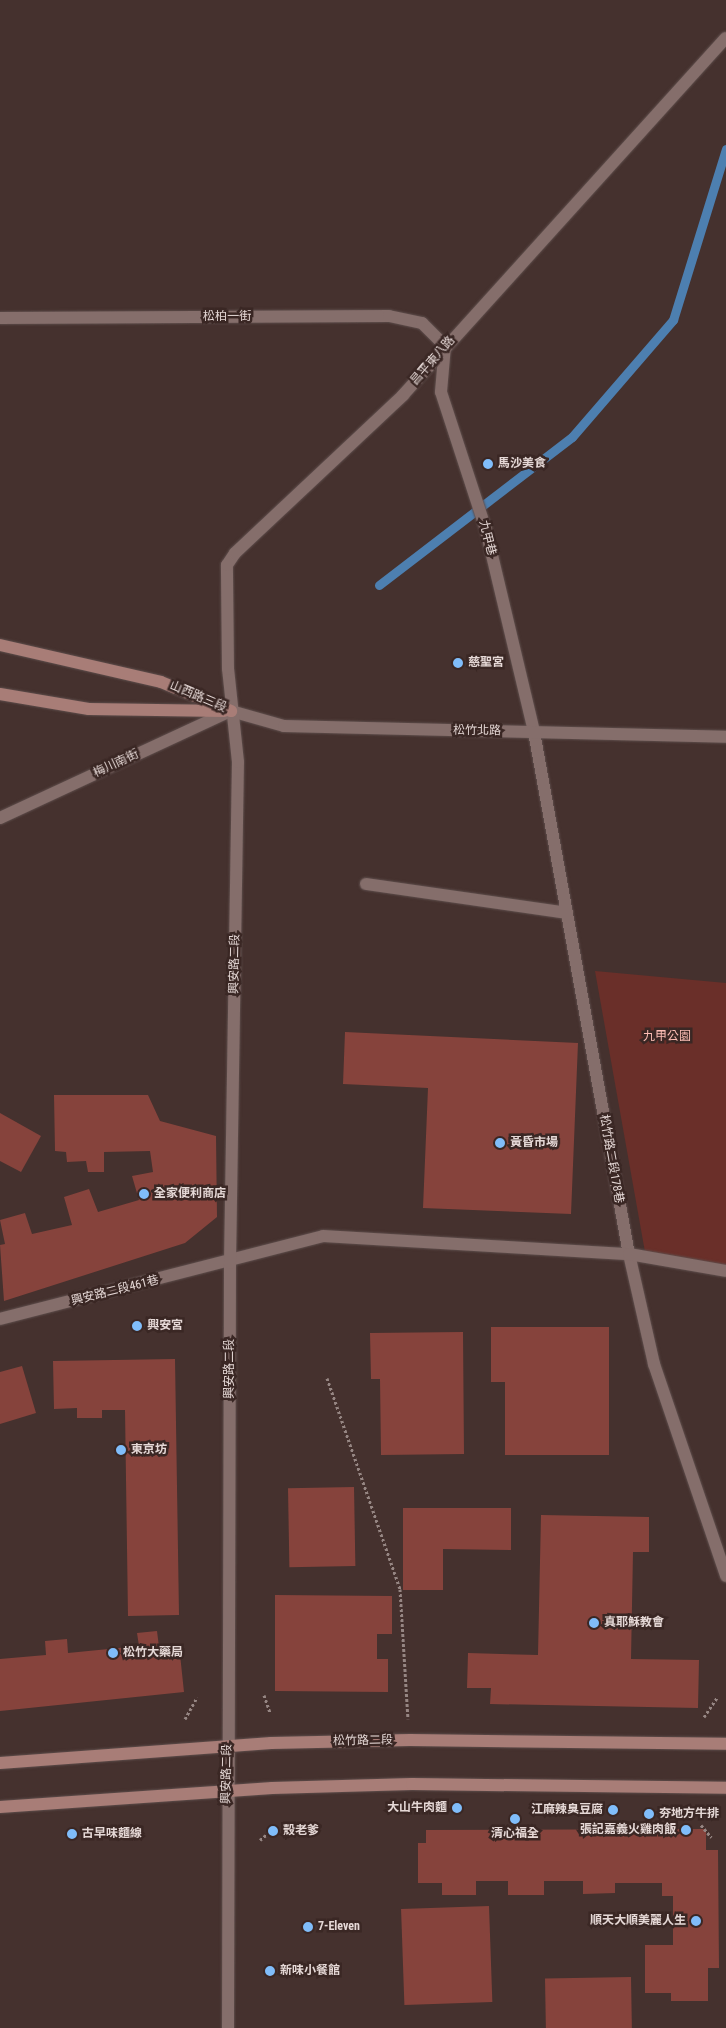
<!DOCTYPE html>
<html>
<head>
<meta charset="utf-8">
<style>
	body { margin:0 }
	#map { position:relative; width:726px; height:2028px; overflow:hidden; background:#45312e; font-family:"Roboto Condensed","Noto Sans TC",sans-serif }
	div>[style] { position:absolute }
	.green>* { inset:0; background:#6a2f29 }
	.stream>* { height:9px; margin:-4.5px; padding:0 4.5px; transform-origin:4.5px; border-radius:4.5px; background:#4d7fb0 }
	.building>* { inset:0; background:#86433c; transform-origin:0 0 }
	.path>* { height:3px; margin-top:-1.5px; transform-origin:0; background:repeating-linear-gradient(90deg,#968683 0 2.5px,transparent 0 5px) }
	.roads { filter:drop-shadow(0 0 1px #5e4e4c) drop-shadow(0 0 1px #5e4e4c) }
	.lane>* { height:12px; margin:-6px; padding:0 6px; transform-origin:6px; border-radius:6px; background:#856e6b }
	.street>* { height:12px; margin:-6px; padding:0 6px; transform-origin:6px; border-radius:6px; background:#856e6b }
	.secondary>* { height:12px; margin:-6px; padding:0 6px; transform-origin:6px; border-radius:6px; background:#a87d77 }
	.dots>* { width:14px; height:14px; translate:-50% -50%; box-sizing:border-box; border:2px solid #3a2724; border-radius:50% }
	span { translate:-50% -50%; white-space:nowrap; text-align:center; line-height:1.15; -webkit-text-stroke:5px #3a2724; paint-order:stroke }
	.street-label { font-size:12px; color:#e5d8d6 }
	.poi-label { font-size:12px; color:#e5d8d6; font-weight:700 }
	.left { translate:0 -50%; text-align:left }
	.right { translate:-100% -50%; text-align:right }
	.park-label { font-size:12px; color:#fcbdb4 }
</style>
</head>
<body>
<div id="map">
	<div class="green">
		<i style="clip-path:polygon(595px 971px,726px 983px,726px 1266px,645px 1252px)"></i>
	</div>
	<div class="stream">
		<i style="left:379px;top:585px;width:243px;rotate:-37.5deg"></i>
		<i style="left:572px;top:437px;width:155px;rotate:-49.2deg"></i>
		<i style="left:673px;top:320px;width:179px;rotate:-72.8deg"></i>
	</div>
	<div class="building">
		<i style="clip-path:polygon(345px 1032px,578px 1043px,571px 1214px,423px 1208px,428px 1088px,343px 1084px)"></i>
		<i style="clip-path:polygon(54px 1095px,148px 1095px,160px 1121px,216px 1136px,217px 1217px,185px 1243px,4px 1301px,0 1245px,5px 1244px,0 1220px,25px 1213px,32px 1234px,72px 1225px,64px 1197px,89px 1189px,98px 1212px,139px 1200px,132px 1176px,153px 1172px,150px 1151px,104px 1152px,104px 1172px,88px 1172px,86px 1161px,67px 1162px,66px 1152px,55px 1151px)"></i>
		<i style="clip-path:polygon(0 1113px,41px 1136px,21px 1172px,0 1161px)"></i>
		<i style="clip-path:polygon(491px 1327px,609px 1327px,609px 1455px,505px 1455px,505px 1382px,491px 1382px)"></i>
		<i style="clip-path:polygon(463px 1332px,464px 1454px,381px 1455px,380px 1379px,371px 1379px,370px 1333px)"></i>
		<i style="clip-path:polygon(175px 1359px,179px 1615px,128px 1616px,125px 1410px,102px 1410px,102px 1418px,77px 1418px,77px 1408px,54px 1409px,53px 1361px)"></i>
		<i style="clip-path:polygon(22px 1366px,36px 1413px,0 1424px,0 1372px)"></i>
		<i style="left:354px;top:1487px;width:79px;height:66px;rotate:89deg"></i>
		<i style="clip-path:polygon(403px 1508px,511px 1508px,511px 1550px,443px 1549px,443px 1590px,403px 1590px)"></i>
		<i style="clip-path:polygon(541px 1515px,649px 1517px,649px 1552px,633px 1552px,631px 1659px,699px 1660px,698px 1708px,490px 1704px,491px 1688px,467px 1688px,468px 1653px,538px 1655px)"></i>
		<i style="clip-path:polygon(275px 1595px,392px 1596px,392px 1634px,377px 1634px,377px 1659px,388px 1659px,388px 1692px,275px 1691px)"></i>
		<i style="clip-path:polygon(157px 1631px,159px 1647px,179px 1645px,184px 1692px,0 1711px,0 1659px,46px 1655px,45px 1641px,67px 1639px,68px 1653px,139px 1646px,137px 1633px)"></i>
		<i style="clip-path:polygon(706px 1829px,706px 1850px,718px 1850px,719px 1968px,708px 1968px,708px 2001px,671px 2001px,671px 1993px,645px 1993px,645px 1945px,673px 1945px,673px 1896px,662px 1896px,662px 1883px,615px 1883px,615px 1893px,583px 1894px,583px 1881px,544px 1881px,544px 1895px,508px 1895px,508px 1881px,476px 1881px,476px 1895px,442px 1895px,442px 1883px,418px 1883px,418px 1843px,426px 1843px,426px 1830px)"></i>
		<i style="left:489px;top:1906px;width:96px;height:88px;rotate:88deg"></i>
		<i style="left:631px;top:1977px;width:51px;height:86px;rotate:89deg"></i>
	</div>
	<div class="path">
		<i style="left:327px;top:1378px;width:223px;rotate:70.9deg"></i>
		<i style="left:400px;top:1589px;width:130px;rotate:86.5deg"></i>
		<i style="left:264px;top:1695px;width:18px;rotate:71deg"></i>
		<i style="left:704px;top:1717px;width:23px;rotate:-56deg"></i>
		<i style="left:185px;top:1719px;width:25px;rotate:-61deg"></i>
		<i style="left:701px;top:1825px;width:16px;rotate:50deg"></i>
		<i style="left:260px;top:1840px;width:17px;rotate:-40deg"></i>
	</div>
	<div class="roads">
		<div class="lane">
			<i style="left:366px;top:884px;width:203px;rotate:8.2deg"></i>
		</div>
		<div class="street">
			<i style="left:0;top:318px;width:389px;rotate:-0.3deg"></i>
			<i style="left:389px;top:316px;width:34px;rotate:12deg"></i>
			<i style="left:422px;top:323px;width:33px;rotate:45deg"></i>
			<i style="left:445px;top:346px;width:46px;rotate:95deg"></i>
			<i style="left:441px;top:392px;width:145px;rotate:71.9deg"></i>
			<i style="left:486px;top:530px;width:208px;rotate:76.6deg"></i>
			<i style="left:534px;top:732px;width:531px;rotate:79.69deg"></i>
			<i style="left:629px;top:1254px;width:113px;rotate:77.2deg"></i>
			<i style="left:654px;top:1364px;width:224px;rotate:71.2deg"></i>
			<i style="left:231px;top:711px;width:55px;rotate:15.8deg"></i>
			<i style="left:284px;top:726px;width:442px;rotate:1.4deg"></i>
			<i style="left:0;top:818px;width:255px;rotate:-24.9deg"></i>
			<i style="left:0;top:1319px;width:333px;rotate:-14.4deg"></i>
			<i style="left:323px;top:1236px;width:307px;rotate:3.4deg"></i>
			<i style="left:629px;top:1254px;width:98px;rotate:9.9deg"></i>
			<i style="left:228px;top:2028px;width:765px;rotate:-89.85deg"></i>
			<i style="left:230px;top:1263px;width:501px;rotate:-89.09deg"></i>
			<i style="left:238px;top:762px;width:94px;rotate:-96.1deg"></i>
			<i style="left:228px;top:669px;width:104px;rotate:-90.6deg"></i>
			<i style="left:227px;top:565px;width:14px;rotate:-56deg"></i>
			<i style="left:235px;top:553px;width:231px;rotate:-43.2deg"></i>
			<i style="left:403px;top:395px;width:481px;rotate:-47.9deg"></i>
		</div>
		<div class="secondary">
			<i style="left:0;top:645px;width:165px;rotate:12.9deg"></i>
			<i style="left:161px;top:682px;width:76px;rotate:22.5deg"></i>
			<i style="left:0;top:694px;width:90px;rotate:9.6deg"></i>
			<i style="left:89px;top:709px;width:135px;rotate:0.8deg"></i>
			<i style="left:0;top:1763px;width:272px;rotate:-4.2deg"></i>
			<i style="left:271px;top:1743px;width:139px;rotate:-1.2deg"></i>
			<i style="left:410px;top:1740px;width:316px;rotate:0.7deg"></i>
			<i style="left:0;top:1807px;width:273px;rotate:-4deg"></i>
			<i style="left:272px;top:1788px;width:140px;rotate:-1.6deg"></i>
			<i style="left:412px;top:1784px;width:314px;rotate:0.7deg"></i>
		</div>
	</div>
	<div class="dots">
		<i style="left:488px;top:464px;background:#80bdfa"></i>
		<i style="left:458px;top:663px;background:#80bdfa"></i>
		<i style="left:500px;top:1143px;background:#80bdfa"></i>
		<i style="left:144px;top:1194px;background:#80bdfa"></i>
		<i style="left:137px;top:1326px;background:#80bdfa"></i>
		<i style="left:121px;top:1450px;background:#80bdfa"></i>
		<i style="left:594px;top:1623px;background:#80bdfa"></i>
		<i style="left:113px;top:1653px;background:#80bdfa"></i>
		<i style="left:457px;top:1808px;background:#80bdfa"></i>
		<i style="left:613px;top:1810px;background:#80bdfa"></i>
		<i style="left:649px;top:1814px;background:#80bdfa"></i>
		<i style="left:515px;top:1819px;background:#80bdfa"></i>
		<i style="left:686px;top:1830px;background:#80bdfa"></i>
		<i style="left:273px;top:1831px;background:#80bdfa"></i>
		<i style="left:72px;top:1834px;background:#80bdfa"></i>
		<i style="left:696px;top:1921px;background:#80bdfa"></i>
		<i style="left:308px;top:1927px;background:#80bdfa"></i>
		<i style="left:270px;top:1971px;background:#80bdfa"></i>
	</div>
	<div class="street-label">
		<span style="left:227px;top:317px">松柏一街</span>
		<span style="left:433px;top:361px;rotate:-49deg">昌平東八路</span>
		<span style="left:487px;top:538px;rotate:76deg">九甲巷</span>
		<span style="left:198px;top:697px;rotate:23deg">山西路三段</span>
		<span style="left:477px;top:731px;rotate:1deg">松竹北路</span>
		<span style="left:116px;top:764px;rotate:-25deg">梅川南街</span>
		<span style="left:235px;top:964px;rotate:-89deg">興安路二段</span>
		<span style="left:611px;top:1159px;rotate:80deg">松竹路二段178巷</span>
		<span style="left:115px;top:1291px;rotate:-14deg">興安路二段461巷</span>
		<span style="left:230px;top:1369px;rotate:-90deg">興安路二段</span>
		<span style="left:363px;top:1741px;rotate:-1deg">松竹路二段</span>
		<span style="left:227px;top:1774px;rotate:-89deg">興安路二段</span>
	</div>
	<div class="poi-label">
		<span class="left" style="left:498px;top:464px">馬沙美食</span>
		<span class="left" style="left:468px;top:663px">慈聖宮</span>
		<span class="left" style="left:510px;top:1143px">黃昏市場</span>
		<span class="left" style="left:154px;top:1194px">全家便利商店</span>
		<span class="left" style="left:147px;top:1326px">興安宮</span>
		<span class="left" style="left:131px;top:1450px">東京坊</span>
		<span class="left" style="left:604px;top:1623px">真耶穌教會</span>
		<span class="left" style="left:123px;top:1653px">松竹大藥局</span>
		<span class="right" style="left:447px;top:1808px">大山牛肉麵</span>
		<span class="right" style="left:603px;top:1810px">江麻辣臭豆腐</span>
		<span class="left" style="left:659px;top:1814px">夯地方牛排</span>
		<span class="right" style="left:676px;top:1830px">張記嘉義火雞肉飯</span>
		<span class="left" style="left:283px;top:1831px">殼老爹</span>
		<span class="left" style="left:82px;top:1834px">古早味麵線</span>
		<span style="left:515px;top:1834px">清心福全</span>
		<span class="right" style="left:686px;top:1921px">順天大順美麗人生</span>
		<span class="left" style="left:318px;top:1927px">7-Eleven</span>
		<span class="left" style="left:280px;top:1971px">新味小餐館</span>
	</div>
	<div class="park-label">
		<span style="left:667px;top:1037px">九甲公園</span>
	</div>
</div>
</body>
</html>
